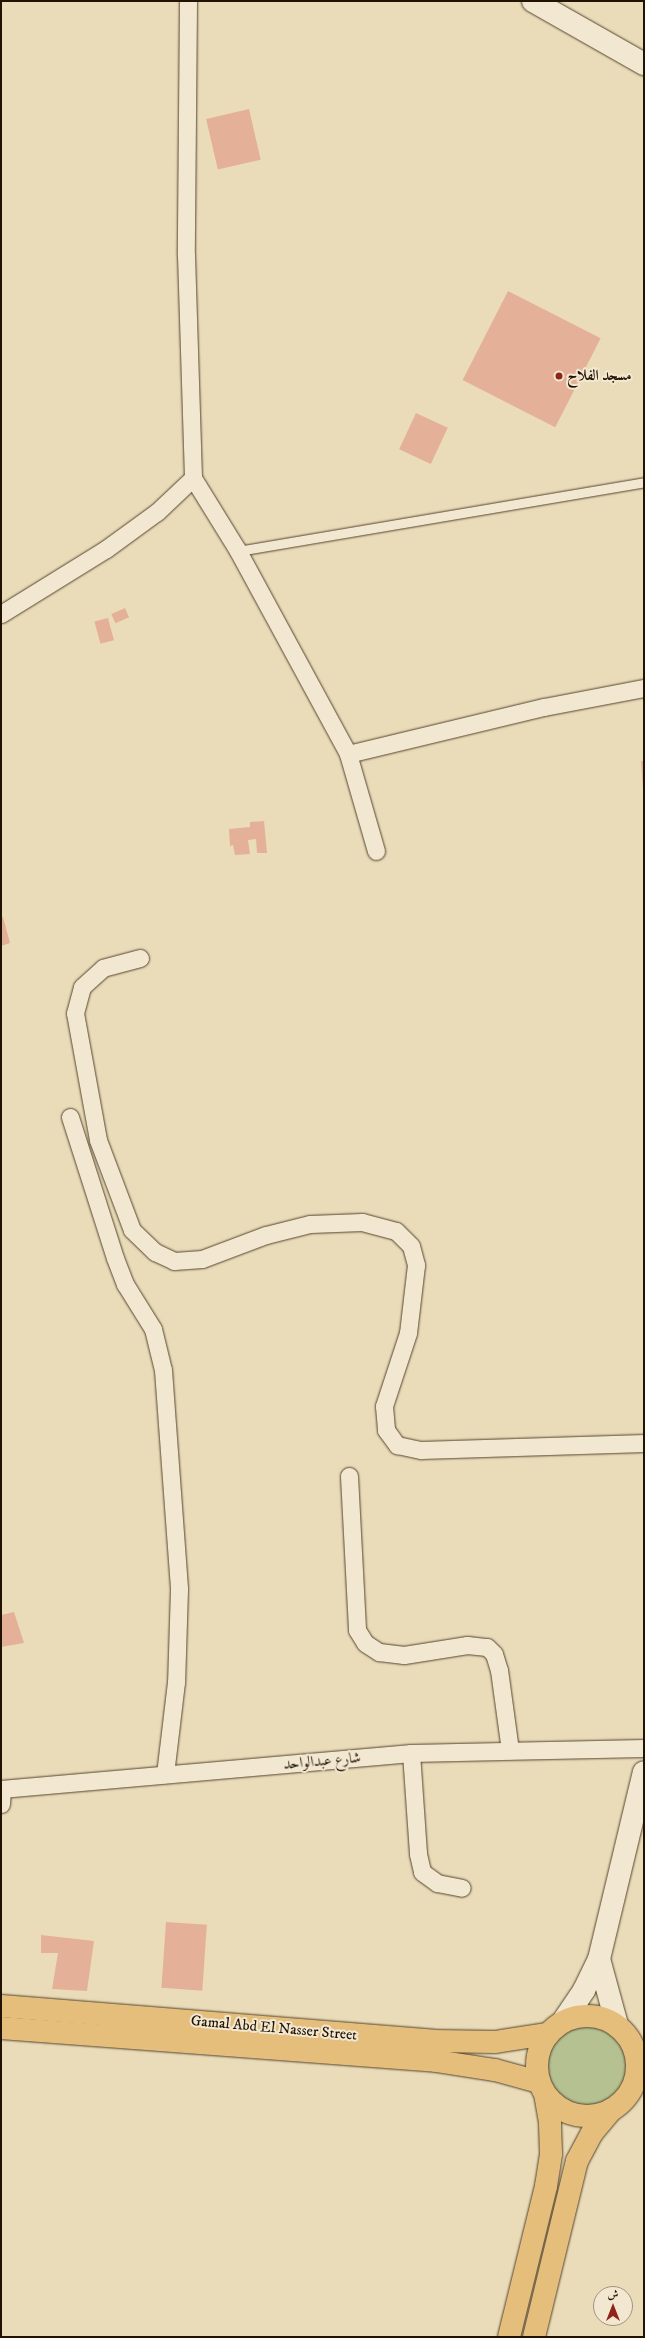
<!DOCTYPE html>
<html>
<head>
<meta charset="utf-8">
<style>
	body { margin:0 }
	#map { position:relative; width:645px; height:2338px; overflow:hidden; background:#ebdcb9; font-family:"IM FELL DW Pica",Amiri,serif }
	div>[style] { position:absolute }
	.green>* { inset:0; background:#b5c191 }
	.round { border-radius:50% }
	.building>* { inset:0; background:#e5b098; transform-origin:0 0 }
	.roads { filter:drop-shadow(0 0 1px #54452e) drop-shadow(0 0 1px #54452e) }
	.lane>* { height:9px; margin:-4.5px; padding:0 4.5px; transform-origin:4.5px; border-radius:4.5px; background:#f2e8d2 }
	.street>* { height:17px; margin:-8.5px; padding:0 8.5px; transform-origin:8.5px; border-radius:8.5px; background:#f2e8d2 }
	.secondary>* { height:22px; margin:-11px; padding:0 11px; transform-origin:11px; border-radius:11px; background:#f2e8d2 }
	.primary>* { height:22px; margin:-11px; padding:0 11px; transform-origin:11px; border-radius:11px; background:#e6be7c }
	.primary>.ring { margin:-11px; padding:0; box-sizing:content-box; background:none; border:22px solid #e6be7c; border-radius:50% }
	.dots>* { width:11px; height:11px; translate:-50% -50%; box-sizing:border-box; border:2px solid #f2e8d2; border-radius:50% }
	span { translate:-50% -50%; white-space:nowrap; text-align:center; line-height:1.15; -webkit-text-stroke:4px #f2e8d2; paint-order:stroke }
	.poi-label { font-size:15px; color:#221300; font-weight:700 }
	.left { translate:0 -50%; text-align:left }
	.street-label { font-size:15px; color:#221300 }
	.frame { position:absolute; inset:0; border:2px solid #221300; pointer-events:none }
	.north { position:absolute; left:593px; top:2286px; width:40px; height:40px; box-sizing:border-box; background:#f2e8d2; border:1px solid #9f937e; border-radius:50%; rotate:0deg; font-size:11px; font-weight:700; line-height:16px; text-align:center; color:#221300 }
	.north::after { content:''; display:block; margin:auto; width:14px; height:18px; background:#8f2418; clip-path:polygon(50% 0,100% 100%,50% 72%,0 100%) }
</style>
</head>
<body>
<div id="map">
	<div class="green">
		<i class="round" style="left:544px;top:2023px;width:86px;height:86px"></i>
	</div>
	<div class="building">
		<i style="left:249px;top:109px;width:52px;height:44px;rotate:77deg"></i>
		<i style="left:508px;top:291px;width:104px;height:100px;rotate:27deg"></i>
		<i style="left:416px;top:413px;width:35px;height:40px;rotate:25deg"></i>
		<i style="left:125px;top:608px;width:10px;height:15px;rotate:66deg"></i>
		<i style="left:108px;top:618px;width:23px;height:14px;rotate:75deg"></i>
		<i style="clip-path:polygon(641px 761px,644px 761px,644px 789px,643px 789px)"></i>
		<i style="clip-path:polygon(264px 821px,267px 853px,257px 853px,256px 839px,248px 840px,250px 854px,235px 855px,233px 845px,230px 846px,229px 829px,250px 827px,250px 822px)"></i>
		<i style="clip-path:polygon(1px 917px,3px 917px,10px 943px,1px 946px)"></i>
		<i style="clip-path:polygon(14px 1612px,24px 1643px,1px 1647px,1px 1615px)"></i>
		<i style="left:166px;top:1922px;width:41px;height:66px;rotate:4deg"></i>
		<i style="clip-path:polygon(41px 1935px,94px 1941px,87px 1991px,52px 1989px,58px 1953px,41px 1953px)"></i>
	</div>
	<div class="roads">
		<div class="lane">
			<i style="left:238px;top:551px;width:412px;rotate:-9.6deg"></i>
		</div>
		<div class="street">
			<i style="left:188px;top:1px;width:254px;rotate:90.5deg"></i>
			<i style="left:186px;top:255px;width:223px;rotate:88.2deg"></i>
			<i style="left:193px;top:478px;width:86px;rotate:58.3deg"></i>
			<i style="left:238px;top:551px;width:231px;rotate:61.5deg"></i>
			<i style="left:348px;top:754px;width:101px;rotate:73.9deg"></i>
			<i style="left:1px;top:614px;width:123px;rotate:-31.8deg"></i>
			<i style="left:106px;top:549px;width:63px;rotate:-36deg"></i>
			<i style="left:157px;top:512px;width:50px;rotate:-43.4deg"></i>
			<i style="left:348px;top:754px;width:202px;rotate:-13.5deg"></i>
			<i style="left:544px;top:707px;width:102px;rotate:-10.8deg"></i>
			<i style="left:140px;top:958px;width:38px;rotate:165deg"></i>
			<i style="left:103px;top:968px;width:28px;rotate:138deg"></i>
			<i style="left:82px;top:987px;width:27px;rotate:105deg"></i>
			<i style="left:75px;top:1013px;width:129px;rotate:79.7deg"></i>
			<i style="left:98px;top:1140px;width:96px;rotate:69.3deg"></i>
			<i style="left:132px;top:1230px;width:32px;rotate:44deg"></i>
			<i style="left:155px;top:1252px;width:21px;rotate:25deg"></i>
			<i style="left:174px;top:1261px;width:28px;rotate:-4deg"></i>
			<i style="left:202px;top:1259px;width:68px;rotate:-20.6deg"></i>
			<i style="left:266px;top:1235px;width:45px;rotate:-14deg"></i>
			<i style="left:310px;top:1224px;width:52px;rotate:-2.2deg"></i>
			<i style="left:362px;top:1222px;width:35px;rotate:15deg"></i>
			<i style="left:396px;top:1231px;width:21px;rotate:45deg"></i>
			<i style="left:411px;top:1246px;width:20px;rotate:75deg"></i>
			<i style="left:416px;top:1265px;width:68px;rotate:96.7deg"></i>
			<i style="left:408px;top:1333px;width:77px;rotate:108.2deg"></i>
			<i style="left:384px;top:1406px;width:24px;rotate:85deg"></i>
			<i style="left:386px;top:1430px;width:19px;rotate:54deg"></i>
			<i style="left:397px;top:1445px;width:25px;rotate:12deg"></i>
			<i style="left:421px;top:1450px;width:223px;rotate:-1.8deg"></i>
			<i style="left:70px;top:1117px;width:148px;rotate:72.3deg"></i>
			<i style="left:115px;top:1258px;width:28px;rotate:69deg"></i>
			<i style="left:125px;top:1284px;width:53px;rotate:58.1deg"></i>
			<i style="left:153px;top:1329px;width:42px;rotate:76.3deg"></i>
			<i style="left:163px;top:1370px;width:220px;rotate:85.8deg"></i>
			<i style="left:179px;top:1589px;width:93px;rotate:91.8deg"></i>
			<i style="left:176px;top:1682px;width:93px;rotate:96.8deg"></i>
			<i style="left:349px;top:1476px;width:154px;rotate:87deg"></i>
			<i style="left:357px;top:1630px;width:15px;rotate:58deg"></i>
			<i style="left:365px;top:1643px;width:17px;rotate:33deg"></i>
			<i style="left:379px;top:1652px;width:25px;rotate:7deg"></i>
			<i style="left:404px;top:1655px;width:64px;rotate:-9deg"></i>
			<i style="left:467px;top:1645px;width:20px;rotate:6deg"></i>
			<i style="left:487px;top:1647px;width:10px;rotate:45deg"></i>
			<i style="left:494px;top:1654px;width:17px;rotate:73deg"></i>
			<i style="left:499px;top:1670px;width:81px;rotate:82.2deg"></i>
			<i style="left:411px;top:1753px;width:101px;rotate:86deg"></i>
			<i style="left:418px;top:1854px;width:18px;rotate:77deg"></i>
			<i style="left:422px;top:1872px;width:19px;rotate:36deg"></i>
			<i style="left:437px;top:1883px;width:25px;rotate:11deg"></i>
			<i style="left:1px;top:1789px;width:412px;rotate:-5deg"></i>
			<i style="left:411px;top:1753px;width:233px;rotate:-1.2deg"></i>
			<i style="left:1px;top:1804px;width:15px;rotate:-86deg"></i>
		</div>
		<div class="secondary">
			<i style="left:533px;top:1px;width:128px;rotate:29.6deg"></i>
			<i style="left:599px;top:1959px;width:68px;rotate:74.7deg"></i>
			<i style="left:564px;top:2020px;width:36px;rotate:-56deg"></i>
			<i style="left:584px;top:1990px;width:34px;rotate:-64deg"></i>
			<i style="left:599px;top:1959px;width:192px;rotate:-76.5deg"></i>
		</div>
		<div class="primary">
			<i style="left:1px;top:2006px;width:434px;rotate:4.6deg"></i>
			<i style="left:434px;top:2041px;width:61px;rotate:0.9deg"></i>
			<i style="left:495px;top:2042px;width:53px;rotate:-8.7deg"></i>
			<i class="ring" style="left:537px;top:2016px;width:78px;height:78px"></i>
			<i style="left:1px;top:2028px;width:436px;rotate:4.3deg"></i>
			<i style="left:436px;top:2061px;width:60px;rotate:8.7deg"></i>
			<i style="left:495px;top:2070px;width:46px;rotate:15.3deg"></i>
			<i style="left:509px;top:2337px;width:155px;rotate:-76.2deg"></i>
			<i style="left:546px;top:2186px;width:33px;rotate:-81deg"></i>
			<i style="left:551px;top:2153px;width:31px;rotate:-92deg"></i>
			<i style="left:550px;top:2122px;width:28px;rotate:-100deg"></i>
			<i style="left:534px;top:2337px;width:181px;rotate:-76.3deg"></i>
			<i style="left:577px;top:2161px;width:32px;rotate:-62deg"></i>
			<i style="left:592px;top:2133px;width:30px;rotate:-50deg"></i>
		</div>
	</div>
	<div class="dots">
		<i style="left:559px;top:376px;background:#8f2418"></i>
	</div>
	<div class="poi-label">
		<span class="left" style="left:567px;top:376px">مسجد الفلاح</span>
	</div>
	<div class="street-label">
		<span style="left:322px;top:1761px;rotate:-5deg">شارع عبدالواحد</span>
		<span style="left:274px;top:2028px;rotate:5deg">Gamal Abd El Nasser Street</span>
	</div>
	<div class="frame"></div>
	<div class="north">ش</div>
</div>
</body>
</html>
